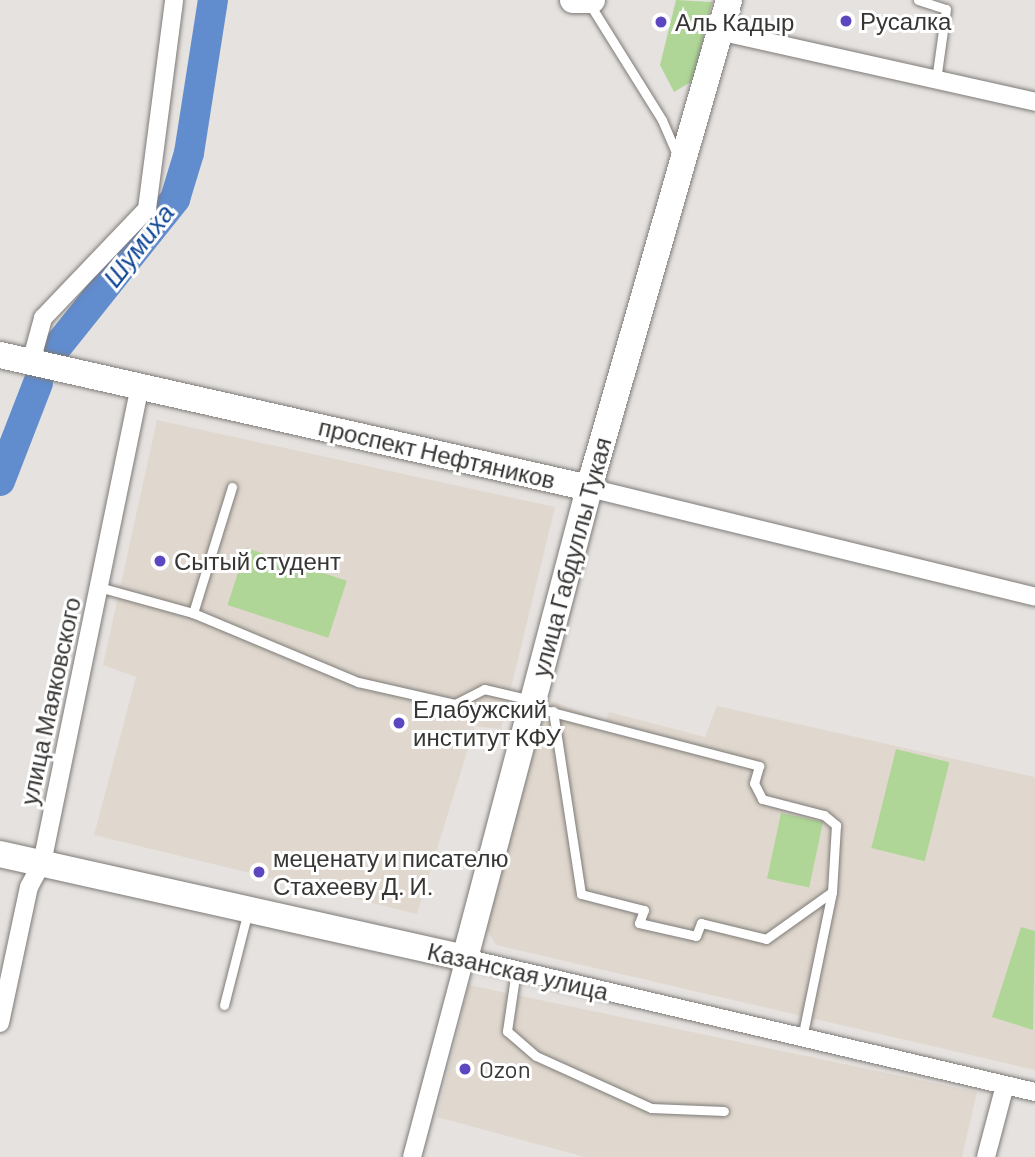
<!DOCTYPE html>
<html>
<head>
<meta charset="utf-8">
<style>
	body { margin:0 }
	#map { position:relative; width:1035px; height:1157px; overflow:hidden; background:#e5e2df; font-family:Barlow,sans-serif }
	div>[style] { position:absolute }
	.built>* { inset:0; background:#e0d8ce }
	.green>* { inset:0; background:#afd697; transform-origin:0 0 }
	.river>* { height:30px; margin:-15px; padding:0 15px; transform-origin:15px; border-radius:15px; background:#618cce }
	.roads { filter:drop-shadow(0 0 2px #7e7b78) drop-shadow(0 0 2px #7e7b78) }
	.lane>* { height:9px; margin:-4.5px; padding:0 4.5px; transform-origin:4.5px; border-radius:4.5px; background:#fff }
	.street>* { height:18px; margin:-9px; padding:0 9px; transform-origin:9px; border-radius:9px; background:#fff }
	.secondary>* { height:26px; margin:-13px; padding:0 13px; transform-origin:13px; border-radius:13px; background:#fff }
	.dots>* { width:19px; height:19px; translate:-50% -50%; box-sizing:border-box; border:4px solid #fff; border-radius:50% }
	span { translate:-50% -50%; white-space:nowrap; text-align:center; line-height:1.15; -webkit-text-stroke:6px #fff; paint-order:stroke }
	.poi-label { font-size:24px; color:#373634 }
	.left { translate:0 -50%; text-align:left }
	.street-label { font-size:24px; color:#373634 }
	.water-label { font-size:26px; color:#114896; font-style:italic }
</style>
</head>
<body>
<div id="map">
	<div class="built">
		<i style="clip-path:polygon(157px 420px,555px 507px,501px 729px,475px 726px,417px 914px,94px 835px,136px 677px,103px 665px)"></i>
		<i style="clip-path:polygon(548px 700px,606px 721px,609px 712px,705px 737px,717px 706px,1035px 777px,1035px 1070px,496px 945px,485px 927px)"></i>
		<i style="clip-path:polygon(469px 985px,977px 1092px,962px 1157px,585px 1157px,437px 1117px)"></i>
	</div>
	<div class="green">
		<i style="clip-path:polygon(676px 0,712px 2px,694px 80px,674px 92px,660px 65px)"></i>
		<i style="left:246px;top:548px;width:106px;height:60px;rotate:18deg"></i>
		<i style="left:896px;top:749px;width:55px;height:102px;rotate:14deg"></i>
		<i style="left:781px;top:813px;width:43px;height:67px;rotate:12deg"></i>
		<i style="clip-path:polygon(1021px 927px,1035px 931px,1033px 1030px,992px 1017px)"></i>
	</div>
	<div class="river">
		<i style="left:53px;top:352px;width:196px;rotate:-51.4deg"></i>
		<i style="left:175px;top:199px;width:48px;rotate:-73.1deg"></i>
		<i style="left:189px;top:153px;width:155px;rotate:-81.1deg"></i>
		<i style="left:0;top:481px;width:105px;rotate:-68.8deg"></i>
	</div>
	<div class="roads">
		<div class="lane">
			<i style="left:918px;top:0;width:29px;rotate:18deg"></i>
			<i style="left:946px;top:9px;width:72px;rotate:98deg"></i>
			<i style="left:589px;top:3px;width:138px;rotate:58deg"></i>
			<i style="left:662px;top:120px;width:40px;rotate:66.6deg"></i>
			<i style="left:99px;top:587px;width:98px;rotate:15.5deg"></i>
			<i style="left:193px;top:613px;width:179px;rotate:22.7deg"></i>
			<i style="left:358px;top:682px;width:99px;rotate:12.8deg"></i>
			<i style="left:455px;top:704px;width:33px;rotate:-27deg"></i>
			<i style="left:484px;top:689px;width:48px;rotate:13.2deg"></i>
			<i style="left:193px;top:613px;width:132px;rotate:-72.8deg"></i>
			<i style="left:533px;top:707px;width:234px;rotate:14.6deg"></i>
			<i style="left:759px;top:766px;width:18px;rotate:106deg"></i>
			<i style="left:754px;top:783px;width:18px;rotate:63deg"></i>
			<i style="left:762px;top:799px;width:64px;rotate:14.5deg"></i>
			<i style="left:824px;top:815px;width:16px;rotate:40deg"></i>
			<i style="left:836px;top:825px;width:67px;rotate:93.4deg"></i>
			<i style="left:832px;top:892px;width:149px;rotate:101.6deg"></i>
			<i style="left:553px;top:711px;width:185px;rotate:81.3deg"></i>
			<i style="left:581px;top:894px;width:65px;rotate:14.3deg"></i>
			<i style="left:644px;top:910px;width:14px;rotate:111deg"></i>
			<i style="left:639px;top:923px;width:58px;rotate:12.8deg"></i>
			<i style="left:696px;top:936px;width:14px;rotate:-69deg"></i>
			<i style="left:701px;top:923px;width:67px;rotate:13.8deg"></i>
			<i style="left:766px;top:939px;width:81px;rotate:-35.5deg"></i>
			<i style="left:516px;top:970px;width:62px;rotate:98.4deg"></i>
			<i style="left:507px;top:1031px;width:38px;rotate:41deg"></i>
			<i style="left:536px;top:1056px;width:126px;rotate:24.3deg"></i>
			<i style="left:651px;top:1108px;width:73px;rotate:2.4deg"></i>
			<i style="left:224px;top:1005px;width:97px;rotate:-75.7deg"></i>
		</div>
		<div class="street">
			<i style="left:723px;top:32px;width:320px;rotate:12.6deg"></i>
			<i style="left:31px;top:362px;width:46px;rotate:-74.7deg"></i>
			<i style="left:43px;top:318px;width:151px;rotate:-46.3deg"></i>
			<i style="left:147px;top:209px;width:211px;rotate:-82.6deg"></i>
			<i style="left:589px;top:488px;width:459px;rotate:13.7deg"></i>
			<i style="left:0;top:1023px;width:139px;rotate:-78deg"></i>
			<i style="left:29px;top:887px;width:27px;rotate:-62deg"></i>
			<i style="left:42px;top:863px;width:487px;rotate:-78.4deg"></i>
			<i style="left:412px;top:1157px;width:206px;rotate:-75.1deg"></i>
			<i style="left:465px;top:958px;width:586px;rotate:13.23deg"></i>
			<i style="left:986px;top:1157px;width:74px;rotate:-75.2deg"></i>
		</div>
		<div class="secondary">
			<i style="left:573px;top:0;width:19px"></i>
			<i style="left:0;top:355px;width:604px;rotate:12.72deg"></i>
			<i style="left:0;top:854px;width:476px;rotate:12.6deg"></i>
			<i style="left:465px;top:958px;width:486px;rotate:-75.2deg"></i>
			<i style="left:589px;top:488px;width:508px;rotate:-73.99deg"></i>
		</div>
	</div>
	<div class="dots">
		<i style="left:846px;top:21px;background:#5d47c0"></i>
		<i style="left:661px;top:22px;background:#5d47c0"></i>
		<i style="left:160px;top:561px;background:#5d47c0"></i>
		<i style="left:399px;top:723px;background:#5d47c0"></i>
		<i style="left:259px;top:872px;background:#5d47c0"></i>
		<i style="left:465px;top:1069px;background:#5d47c0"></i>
	</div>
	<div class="poi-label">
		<span class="left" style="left:860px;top:21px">Русалка</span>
		<span class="left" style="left:675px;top:22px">Аль Кадыр</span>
		<span class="left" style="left:174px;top:561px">Сытый студент</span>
		<span class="left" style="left:413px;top:723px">Елабужский<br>институт КФУ</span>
		<span class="left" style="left:273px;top:872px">меценату и писателю<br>Стахееву Д. И.</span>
		<span class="left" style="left:479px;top:1069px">Ozon</span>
	</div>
	<div class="street-label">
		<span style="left:437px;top:453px;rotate:13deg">проспект Нефтяников</span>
		<span style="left:571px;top:557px;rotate:-75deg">улица Габдуллы Тукая</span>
		<span style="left:50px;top:701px;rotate:-78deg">улица Маяковского</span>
		<span style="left:518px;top:971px;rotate:13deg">Казанская улица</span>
	</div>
	<div class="water-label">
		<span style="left:138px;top:245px;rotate:-52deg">Шумиха</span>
	</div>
</div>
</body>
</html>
